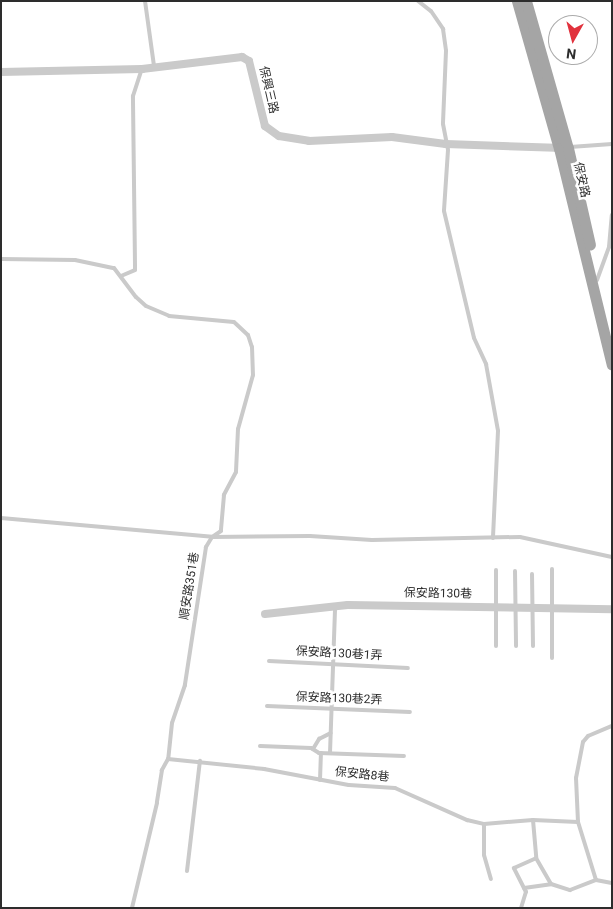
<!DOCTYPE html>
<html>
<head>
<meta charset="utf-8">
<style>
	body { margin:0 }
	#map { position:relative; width:613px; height:909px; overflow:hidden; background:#fff; font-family:Roboto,"Noto Sans TC",sans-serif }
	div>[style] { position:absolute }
	.service>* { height:4px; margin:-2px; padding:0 2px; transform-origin:2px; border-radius:2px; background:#cacaca }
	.minor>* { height:8px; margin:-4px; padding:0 4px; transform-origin:4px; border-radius:4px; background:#cacaca }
	.primary>* { height:11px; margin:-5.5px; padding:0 5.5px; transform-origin:5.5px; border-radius:5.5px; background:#a5a5a5 }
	span { translate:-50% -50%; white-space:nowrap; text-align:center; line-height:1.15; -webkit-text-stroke:5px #fff; paint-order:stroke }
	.street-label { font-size:12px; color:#2d2d2d }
	.frame { position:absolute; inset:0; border:2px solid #2d2d2d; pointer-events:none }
	.north { position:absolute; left:548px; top:15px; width:50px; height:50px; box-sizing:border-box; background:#fff; border:1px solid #ababab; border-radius:50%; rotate:187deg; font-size:14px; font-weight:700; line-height:20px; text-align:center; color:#2d2d2d }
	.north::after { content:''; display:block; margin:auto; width:18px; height:22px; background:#e1323d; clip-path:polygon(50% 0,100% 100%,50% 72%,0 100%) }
</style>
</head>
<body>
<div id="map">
	<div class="service">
		<i style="left:145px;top:1px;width:66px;rotate:82.1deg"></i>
		<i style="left:418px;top:1px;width:16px;rotate:38deg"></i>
		<i style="left:431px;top:11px;width:22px;rotate:56deg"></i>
		<i style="left:443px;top:29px;width:22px;rotate:82deg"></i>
		<i style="left:446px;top:51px;width:73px;rotate:92.4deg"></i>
		<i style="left:443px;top:124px;width:26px;rotate:79deg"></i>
		<i style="left:448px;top:150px;width:61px;rotate:93.8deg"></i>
		<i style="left:444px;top:211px;width:130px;rotate:76.7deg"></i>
		<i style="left:474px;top:338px;width:29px;rotate:65deg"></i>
		<i style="left:486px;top:364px;width:68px;rotate:79.8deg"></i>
		<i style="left:498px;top:431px;width:107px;rotate:92.7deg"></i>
		<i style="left:570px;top:147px;width:42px;rotate:-4.1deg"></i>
		<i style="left:1px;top:259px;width:74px;rotate:0.8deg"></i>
		<i style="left:75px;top:260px;width:40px;rotate:12deg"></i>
		<i style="left:114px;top:268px;width:36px;rotate:53deg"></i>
		<i style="left:136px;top:297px;width:13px;rotate:42deg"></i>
		<i style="left:146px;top:306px;width:25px;rotate:23deg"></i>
		<i style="left:169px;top:316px;width:65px;rotate:5.3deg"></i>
		<i style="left:234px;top:322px;width:19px;rotate:43deg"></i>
		<i style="left:248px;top:335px;width:13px;rotate:72deg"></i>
		<i style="left:252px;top:347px;width:28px;rotate:88deg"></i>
		<i style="left:253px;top:375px;width:56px;rotate:105.5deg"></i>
		<i style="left:238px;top:429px;width:43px;rotate:92.7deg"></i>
		<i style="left:236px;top:472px;width:26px;rotate:118deg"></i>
		<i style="left:224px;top:495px;width:36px;rotate:95deg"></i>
		<i style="left:221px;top:531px;width:11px;rotate:146deg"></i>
		<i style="left:212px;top:537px;width:12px;rotate:121deg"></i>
		<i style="left:206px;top:547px;width:140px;rotate:98.7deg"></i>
		<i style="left:185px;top:685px;width:40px;rotate:108.9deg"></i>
		<i style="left:172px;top:723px;width:36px;rotate:96deg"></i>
		<i style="left:168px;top:759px;width:13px;rotate:119deg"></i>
		<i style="left:162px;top:770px;width:33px;rotate:99deg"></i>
		<i style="left:157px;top:803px;width:108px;rotate:103.4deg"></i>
		<i style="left:121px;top:276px;width:15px;rotate:-23deg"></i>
		<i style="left:135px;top:270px;width:5px;rotate:-90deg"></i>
		<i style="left:135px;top:265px;width:169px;rotate:-90.7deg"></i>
		<i style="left:133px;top:96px;width:28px;rotate:-72deg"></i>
		<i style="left:597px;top:280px;width:35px;rotate:-70deg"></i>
		<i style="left:609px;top:247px;width:32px;rotate:-85deg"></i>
		<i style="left:1px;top:518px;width:212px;rotate:5.1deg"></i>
		<i style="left:212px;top:537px;width:98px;rotate:-0.6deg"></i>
		<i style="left:310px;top:536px;width:62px;rotate:3.7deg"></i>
		<i style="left:372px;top:540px;width:148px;rotate:-1.2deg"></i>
		<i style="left:520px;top:537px;width:94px;rotate:12.3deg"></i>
		<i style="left:496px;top:570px;width:76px;rotate:90deg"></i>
		<i style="left:515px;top:571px;width:75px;rotate:89.2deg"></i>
		<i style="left:532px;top:574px;width:72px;rotate:89.2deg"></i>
		<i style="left:552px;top:658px;width:89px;rotate:-90deg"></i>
		<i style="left:269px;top:661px;width:139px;rotate:2.9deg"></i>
		<i style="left:267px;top:706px;width:143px;rotate:2.4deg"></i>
		<i style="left:260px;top:746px;width:51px;rotate:2.2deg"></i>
		<i style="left:311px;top:748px;width:9px;rotate:32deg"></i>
		<i style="left:319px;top:753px;width:85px;rotate:2deg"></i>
		<i style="left:313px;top:749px;width:12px;rotate:-59deg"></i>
		<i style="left:319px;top:739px;width:13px;rotate:-27deg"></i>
		<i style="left:330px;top:753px;width:146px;rotate:-88deg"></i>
		<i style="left:168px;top:759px;width:97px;rotate:5.9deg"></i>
		<i style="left:264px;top:769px;width:86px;rotate:10.7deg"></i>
		<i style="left:349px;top:785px;width:46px;rotate:3.7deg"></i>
		<i style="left:395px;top:788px;width:79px;rotate:24deg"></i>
		<i style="left:467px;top:820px;width:17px;rotate:13deg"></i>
		<i style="left:484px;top:824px;width:49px;rotate:-4.7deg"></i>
		<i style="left:533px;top:820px;width:45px;rotate:2.5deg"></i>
		<i style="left:320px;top:780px;width:27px;rotate:-88deg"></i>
		<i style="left:533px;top:820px;width:38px;rotate:85deg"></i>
		<i style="left:536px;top:858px;width:30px;rotate:60deg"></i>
		<i style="left:484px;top:824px;width:31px;rotate:90deg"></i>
		<i style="left:484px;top:855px;width:25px;rotate:74deg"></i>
		<i style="left:187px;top:871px;width:111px;rotate:-83.3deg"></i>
		<i style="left:596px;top:880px;width:61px;rotate:-107.2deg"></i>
		<i style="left:578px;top:822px;width:44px;rotate:-92.6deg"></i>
		<i style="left:576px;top:778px;width:37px;rotate:-79deg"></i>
		<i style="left:583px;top:742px;width:8px;rotate:-50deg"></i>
		<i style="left:588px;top:736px;width:26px;rotate:-23deg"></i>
		<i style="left:524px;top:888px;width:27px;rotate:-8deg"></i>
		<i style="left:551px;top:884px;width:20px;rotate:18deg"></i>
		<i style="left:570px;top:890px;width:28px;rotate:-21deg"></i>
		<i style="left:596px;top:880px;width:16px;rotate:11deg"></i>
		<i style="left:521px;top:908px;width:17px;rotate:-73deg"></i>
		<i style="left:526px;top:892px;width:27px;rotate:-117deg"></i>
		<i style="left:514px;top:868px;width:24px;rotate:-24deg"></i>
	</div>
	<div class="minor">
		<i style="left:1px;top:72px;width:141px;rotate:-1.2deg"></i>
		<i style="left:142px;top:69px;width:101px;rotate:-6.8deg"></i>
		<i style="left:242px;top:57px;width:8px;rotate:30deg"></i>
		<i style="left:249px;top:61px;width:67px;rotate:76.2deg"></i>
		<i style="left:265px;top:126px;width:17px;rotate:36deg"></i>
		<i style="left:279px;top:136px;width:30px;rotate:9deg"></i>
		<i style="left:309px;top:141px;width:83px;rotate:-2.8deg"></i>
		<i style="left:392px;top:137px;width:54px;rotate:7.4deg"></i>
		<i style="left:446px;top:144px;width:117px;rotate:2deg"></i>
		<i style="left:265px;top:614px;width:83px;rotate:-6.2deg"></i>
		<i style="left:348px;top:605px;width:264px;rotate:0.9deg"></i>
	</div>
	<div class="primary">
		<i style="left:517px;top:1px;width:153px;rotate:74.1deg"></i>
		<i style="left:559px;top:148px;width:223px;rotate:76.3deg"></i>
		<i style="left:526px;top:1px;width:153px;rotate:74.1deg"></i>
		<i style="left:568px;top:148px;width:99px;rotate:77.2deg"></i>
	</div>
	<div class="street-label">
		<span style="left:268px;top:90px;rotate:77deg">保興三路</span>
		<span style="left:581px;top:180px;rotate:77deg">保安路</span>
		<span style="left:190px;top:586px;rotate:-81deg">順安路351巷</span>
		<span style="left:438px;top:594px;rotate:1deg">保安路130巷</span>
		<span style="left:339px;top:654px;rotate:3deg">保安路130巷1弄</span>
		<span style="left:339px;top:699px;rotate:2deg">保安路130巷2弄</span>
		<span style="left:362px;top:775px;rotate:6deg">保安路8巷</span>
	</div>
	<div class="frame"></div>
	<div class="north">N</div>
</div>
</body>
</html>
